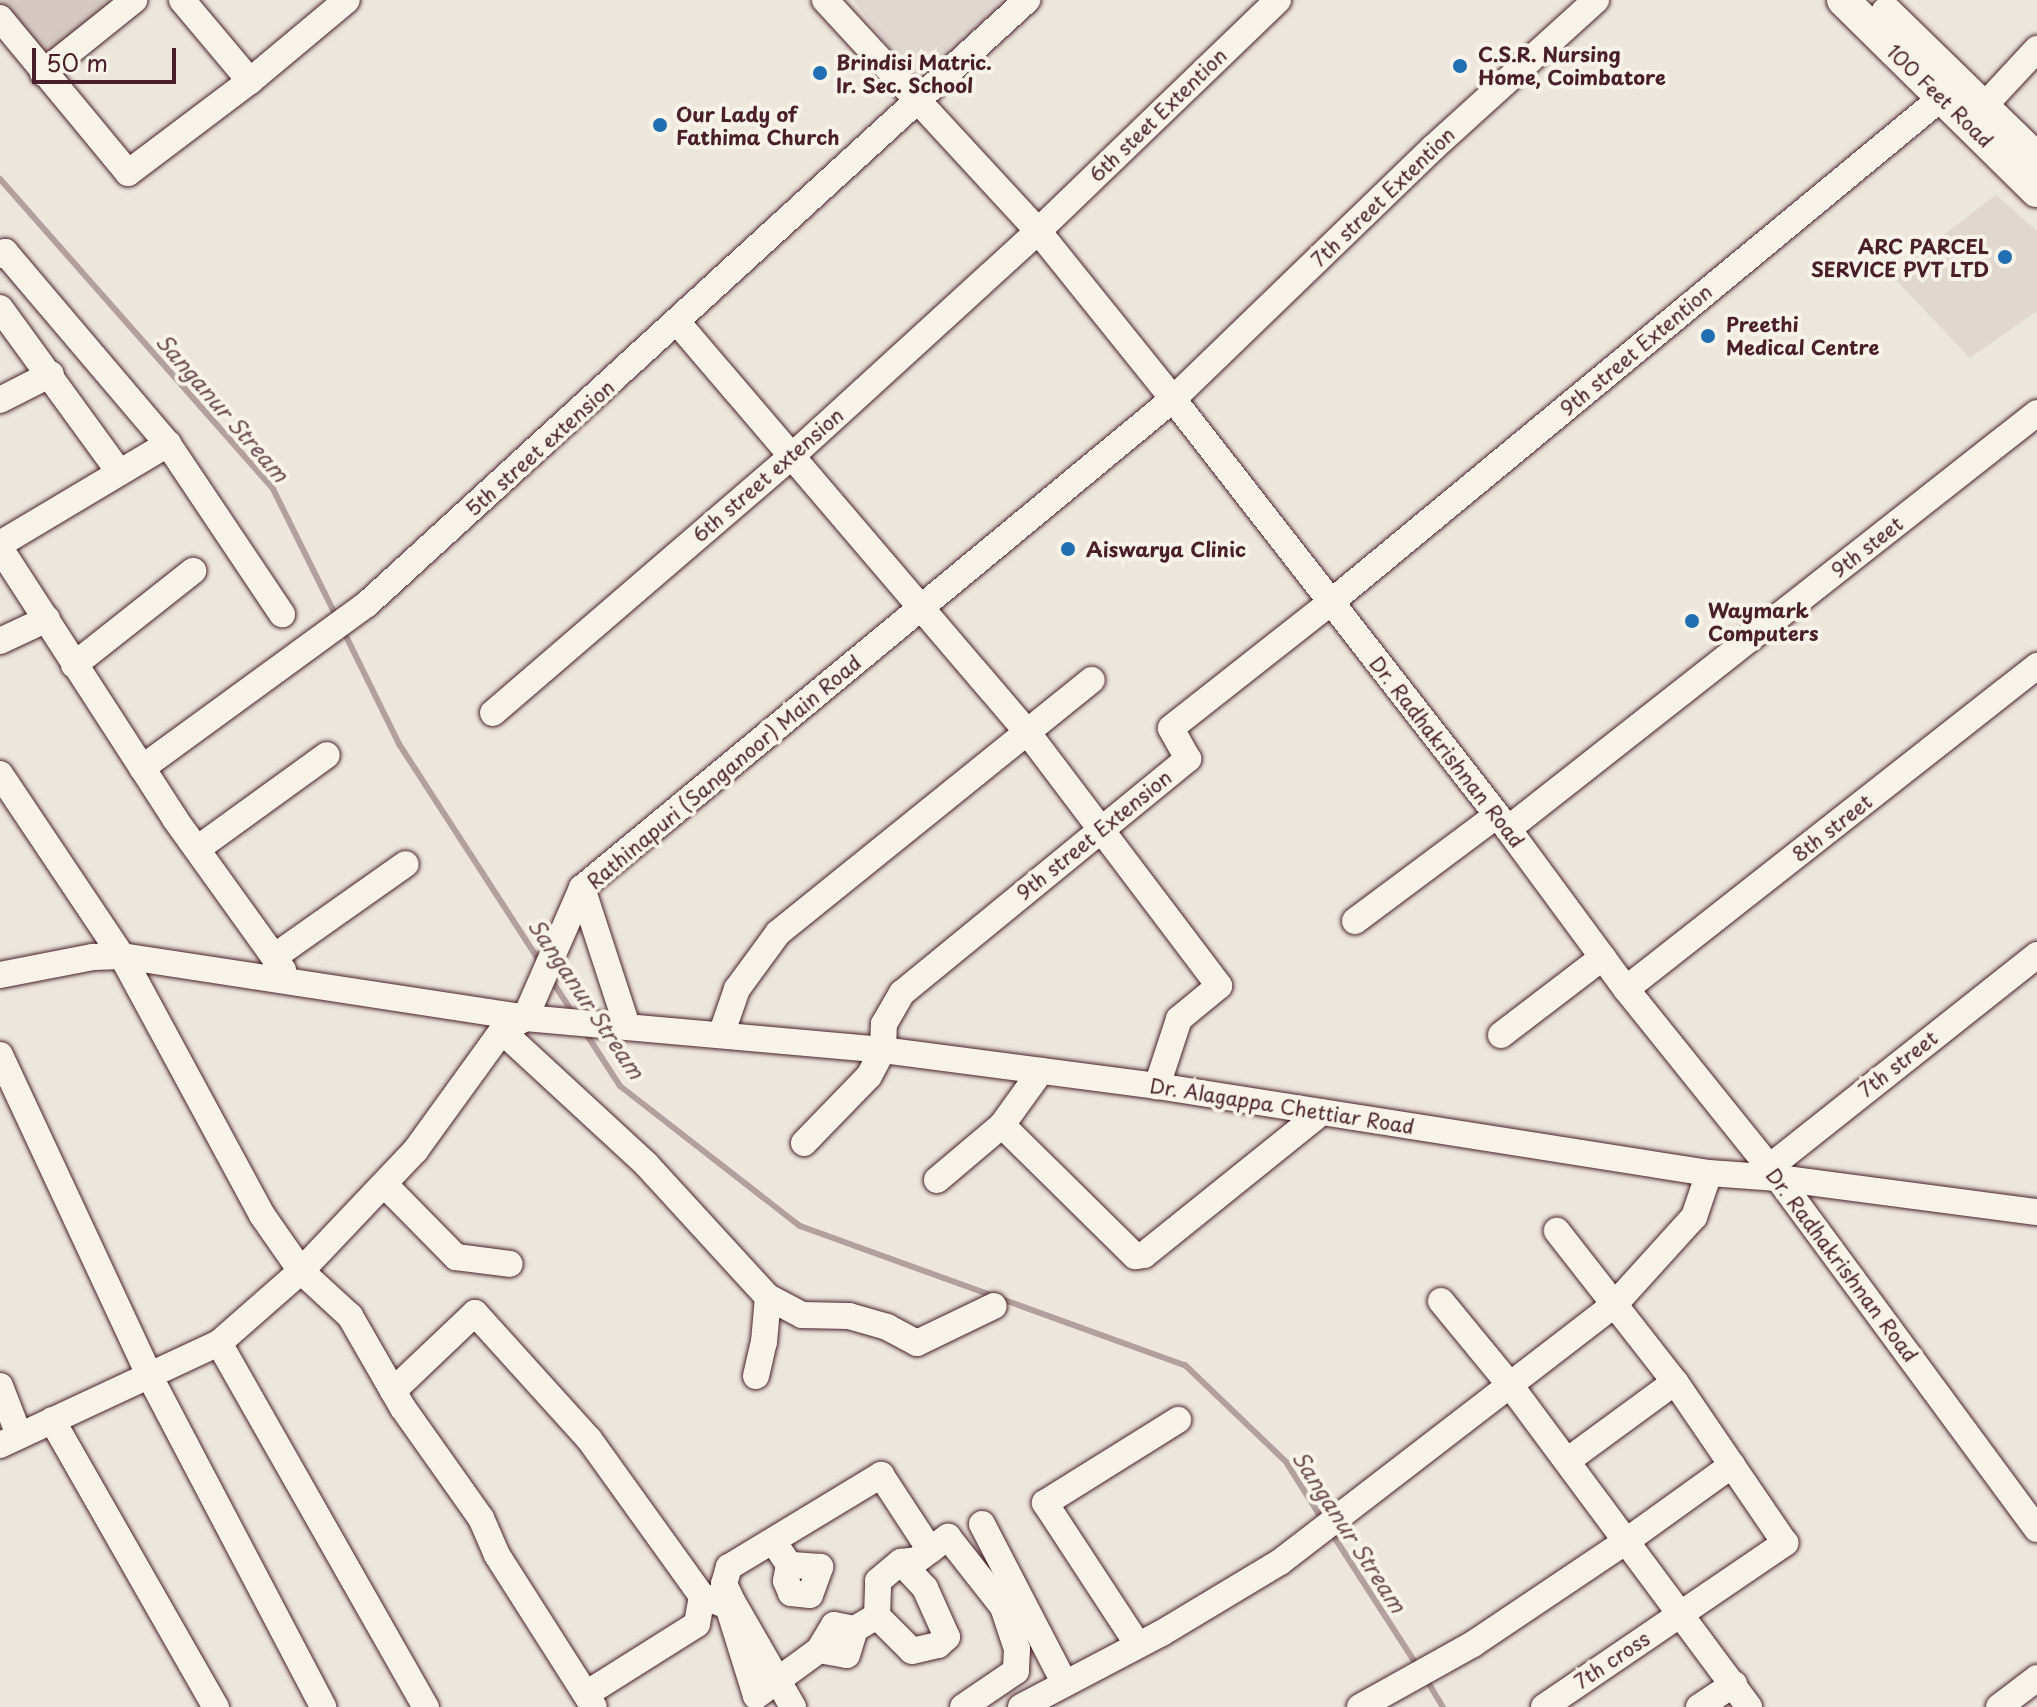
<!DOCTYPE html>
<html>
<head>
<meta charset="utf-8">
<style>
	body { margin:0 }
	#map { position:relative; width:2037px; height:1707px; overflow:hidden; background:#ece6dd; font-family:"Playpen Sans",sans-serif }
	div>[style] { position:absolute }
	.built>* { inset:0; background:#e0d7d0 }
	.green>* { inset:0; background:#d5c9c2 }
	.stream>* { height:6px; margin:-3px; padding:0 3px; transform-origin:3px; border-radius:3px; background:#b39f9d }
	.roads { filter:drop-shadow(0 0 2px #4a1f2b) drop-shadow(0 0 2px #4a1f2b) }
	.minor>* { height:26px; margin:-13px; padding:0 13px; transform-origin:13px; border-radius:13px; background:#f7f3e8 }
	.major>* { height:32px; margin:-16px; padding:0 16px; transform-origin:16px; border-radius:16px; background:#f7f3e8 }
	.dots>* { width:22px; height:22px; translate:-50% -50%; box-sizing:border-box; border:4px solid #f7f3e8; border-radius:50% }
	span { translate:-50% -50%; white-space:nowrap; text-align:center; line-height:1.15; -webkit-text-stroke:8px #f7f3e8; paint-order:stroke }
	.poi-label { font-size:20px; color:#4a1f2b; font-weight:700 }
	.left { translate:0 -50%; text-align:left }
	.right { translate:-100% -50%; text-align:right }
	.street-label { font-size:20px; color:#4a1f2b }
	.water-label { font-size:22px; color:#6f4c53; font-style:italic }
	.scale { position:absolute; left:32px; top:48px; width:144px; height:36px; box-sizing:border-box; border:4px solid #4a1f2b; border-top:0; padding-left:10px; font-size:24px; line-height:28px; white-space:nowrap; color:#4a1f2b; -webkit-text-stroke:6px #f7f3e8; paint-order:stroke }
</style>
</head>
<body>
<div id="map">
	<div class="built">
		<i style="clip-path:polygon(853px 0,1014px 0,922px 82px,894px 54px)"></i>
		<i style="clip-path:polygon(1996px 195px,2037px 231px,2037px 311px,1970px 358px,1891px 275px)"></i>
	</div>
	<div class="green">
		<i style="clip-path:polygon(0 0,114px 0,43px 59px,0 7px)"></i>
	</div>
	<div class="stream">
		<i style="left:0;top:179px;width:413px;rotate:48.6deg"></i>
		<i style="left:273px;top:489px;width:144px;rotate:63.6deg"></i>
		<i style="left:342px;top:628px;width:129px;rotate:63.8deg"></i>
		<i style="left:399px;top:744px;width:260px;rotate:57.1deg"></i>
		<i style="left:550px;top:978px;width:42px;rotate:56.7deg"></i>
		<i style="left:585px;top:1032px;width:64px;rotate:57.1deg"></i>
		<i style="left:620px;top:1086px;width:228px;rotate:37.9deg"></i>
		<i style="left:800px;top:1226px;width:409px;rotate:19.9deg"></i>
		<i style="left:1185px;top:1365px;width:140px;rotate:43.8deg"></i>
		<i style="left:1286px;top:1462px;width:67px;rotate:57.7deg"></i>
		<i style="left:1331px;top:1532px;width:161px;rotate:57.2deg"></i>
		<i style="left:1426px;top:1679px;width:33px;rotate:59deg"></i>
	</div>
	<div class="roads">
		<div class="minor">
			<i style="left:182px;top:0;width:106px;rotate:50deg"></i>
			<i style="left:825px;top:0;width:314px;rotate:47.3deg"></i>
			<i style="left:1038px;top:231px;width:216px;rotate:51.2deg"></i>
			<i style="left:1173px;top:399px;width:545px;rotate:52.08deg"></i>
			<i style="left:1508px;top:829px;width:199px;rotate:53.6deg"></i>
			<i style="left:1626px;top:989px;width:243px;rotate:51.2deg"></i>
			<i style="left:1778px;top:1178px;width:436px;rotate:53.6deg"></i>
			<i style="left:0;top:18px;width:201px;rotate:50.4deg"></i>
			<i style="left:128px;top:173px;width:153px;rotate:-37deg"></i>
			<i style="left:250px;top:81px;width:126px;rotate:-39.9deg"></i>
			<i style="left:43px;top:73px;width:117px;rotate:-38.7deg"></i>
			<i style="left:1984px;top:106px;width:78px;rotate:-47.1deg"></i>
			<i style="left:0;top:255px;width:6px;rotate:-31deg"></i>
			<i style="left:5px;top:252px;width:252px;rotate:49.7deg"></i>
			<i style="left:168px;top:444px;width:205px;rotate:56.2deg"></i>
			<i style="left:0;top:308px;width:203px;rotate:54deg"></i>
			<i style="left:678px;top:323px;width:539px;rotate:49.51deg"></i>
			<i style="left:1028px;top:733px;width:317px;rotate:52.9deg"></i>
			<i style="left:1219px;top:986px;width:52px;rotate:140.5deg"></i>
			<i style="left:1179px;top:1019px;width:71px;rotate:108.2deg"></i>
			<i style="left:0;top:400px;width:57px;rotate:-27deg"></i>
			<i style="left:0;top:544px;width:196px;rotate:-30.8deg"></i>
			<i style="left:0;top:548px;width:323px;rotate:57.1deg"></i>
			<i style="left:175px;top:819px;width:170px;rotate:54.3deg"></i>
			<i style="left:0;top:641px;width:52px;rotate:-25.1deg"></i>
			<i style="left:74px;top:665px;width:152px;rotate:-38.3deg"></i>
			<i style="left:493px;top:713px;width:394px;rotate:-40.7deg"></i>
			<i style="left:792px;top:456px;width:333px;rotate:-42.4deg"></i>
			<i style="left:1038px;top:231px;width:333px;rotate:-43.9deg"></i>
			<i style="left:142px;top:768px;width:278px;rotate:-36.1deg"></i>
			<i style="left:367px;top:604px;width:895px;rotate:-42.46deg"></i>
			<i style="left:0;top:774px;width:219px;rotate:56.2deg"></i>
			<i style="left:122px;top:956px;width:294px;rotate:61.6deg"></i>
			<i style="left:262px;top:1215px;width:68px;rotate:55.1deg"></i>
			<i style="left:301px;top:1271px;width:67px;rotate:42.6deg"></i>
			<i style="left:350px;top:1316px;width:106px;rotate:60.1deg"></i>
			<i style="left:403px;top:1408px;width:135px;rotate:54.7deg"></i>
			<i style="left:481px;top:1518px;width:40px;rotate:66.6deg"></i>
			<i style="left:497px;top:1555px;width:180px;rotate:57.5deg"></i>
			<i style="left:1508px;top:829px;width:673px;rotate:-38.18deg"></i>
			<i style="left:197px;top:849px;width:160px;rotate:-35.9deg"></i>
			<i style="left:582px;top:888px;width:145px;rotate:71.9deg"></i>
			<i style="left:1355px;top:921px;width:177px;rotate:-36.7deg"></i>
			<i style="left:283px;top:970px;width:16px;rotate:-125deg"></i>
			<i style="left:274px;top:957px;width:161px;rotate:-35.2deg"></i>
			<i style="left:0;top:975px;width:95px;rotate:-11deg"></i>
			<i style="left:93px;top:957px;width:29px;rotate:-2deg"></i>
			<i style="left:122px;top:956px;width:408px;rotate:8.7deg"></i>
			<i style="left:525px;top:1018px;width:359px;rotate:5.1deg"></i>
			<i style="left:883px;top:1050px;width:276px;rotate:7.5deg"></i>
			<i style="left:1157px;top:1086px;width:559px;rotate:8.96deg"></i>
			<i style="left:1709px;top:1173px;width:69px;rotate:4.1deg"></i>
			<i style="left:1778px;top:1178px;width:261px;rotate:7.5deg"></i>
			<i style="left:1626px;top:989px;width:523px;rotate:-38.16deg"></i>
			<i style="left:502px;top:1031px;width:196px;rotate:42.7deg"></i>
			<i style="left:646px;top:1164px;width:180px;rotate:47.5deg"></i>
			<i style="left:768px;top:1297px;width:38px;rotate:28deg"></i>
			<i style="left:802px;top:1315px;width:47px;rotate:1.2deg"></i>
			<i style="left:849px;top:1316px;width:40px;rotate:16deg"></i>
			<i style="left:887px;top:1327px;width:34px;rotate:28deg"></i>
			<i style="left:917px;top:1343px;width:85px;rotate:-25.7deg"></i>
			<i style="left:721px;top:1035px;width:49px;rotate:-70.8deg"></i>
			<i style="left:737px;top:989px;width:69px;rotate:-53.8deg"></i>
			<i style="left:778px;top:933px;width:403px;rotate:-38.9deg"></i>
			<i style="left:1501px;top:1035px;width:128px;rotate:-37.4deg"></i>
			<i style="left:0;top:1055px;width:353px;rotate:65deg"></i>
			<i style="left:149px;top:1375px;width:375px;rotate:62.3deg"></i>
			<i style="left:1002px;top:1125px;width:187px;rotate:44.6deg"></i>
			<i style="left:1135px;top:1256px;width:9px;rotate:-6deg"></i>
			<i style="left:1144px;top:1255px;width:228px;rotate:-38.8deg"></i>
			<i style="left:804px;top:1143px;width:93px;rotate:-45.9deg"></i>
			<i style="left:869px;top:1076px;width:30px;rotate:-62deg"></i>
			<i style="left:883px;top:1050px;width:26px;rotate:-88deg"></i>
			<i style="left:884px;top:1024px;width:36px;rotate:-60deg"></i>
			<i style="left:902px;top:993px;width:370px;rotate:-39.3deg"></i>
			<i style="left:1188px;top:759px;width:35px;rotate:-119deg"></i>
			<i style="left:1171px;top:728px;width:202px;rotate:-38.2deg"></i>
			<i style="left:1330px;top:603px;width:793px;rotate:-39.57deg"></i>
			<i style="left:1778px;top:1178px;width:14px;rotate:-120deg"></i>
			<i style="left:1771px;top:1166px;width:340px;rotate:-38.4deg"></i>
			<i style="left:937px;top:1180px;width:85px;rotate:-40.2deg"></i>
			<i style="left:1002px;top:1125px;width:67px;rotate:-54.2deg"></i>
			<i style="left:384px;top:1184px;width:103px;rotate:45.4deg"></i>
			<i style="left:456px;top:1257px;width:54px;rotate:7.4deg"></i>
			<i style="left:1441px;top:1301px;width:109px;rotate:50.6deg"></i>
			<i style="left:1510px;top:1385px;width:401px;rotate:53.4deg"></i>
			<i style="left:219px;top:1343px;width:419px;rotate:60.4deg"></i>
			<i style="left:756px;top:1376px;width:35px;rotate:-77deg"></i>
			<i style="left:764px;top:1342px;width:45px;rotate:-84.9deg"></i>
			<i style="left:0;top:1386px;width:53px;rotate:68.8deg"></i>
			<i style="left:393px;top:1391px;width:113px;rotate:-43.6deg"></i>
			<i style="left:475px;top:1313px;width:170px;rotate:47.9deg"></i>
			<i style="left:589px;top:1439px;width:193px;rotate:54.3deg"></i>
			<i style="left:702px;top:1596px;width:28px;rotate:21deg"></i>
			<i style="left:728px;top:1606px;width:94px;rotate:72.7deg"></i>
			<i style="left:756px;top:1696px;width:78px;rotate:-36.1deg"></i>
			<i style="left:819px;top:1650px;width:29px;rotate:-59deg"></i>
			<i style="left:834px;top:1625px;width:21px;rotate:11deg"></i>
			<i style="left:855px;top:1629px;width:26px;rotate:-31deg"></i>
			<i style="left:877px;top:1616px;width:35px;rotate:-88deg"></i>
			<i style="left:878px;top:1581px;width:30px;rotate:-40deg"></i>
			<i style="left:901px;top:1562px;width:16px;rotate:-7deg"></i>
			<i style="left:917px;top:1560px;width:39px;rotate:-37deg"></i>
			<i style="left:948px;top:1537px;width:89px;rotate:51.8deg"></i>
			<i style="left:1003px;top:1607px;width:44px;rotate:71.6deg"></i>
			<i style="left:1017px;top:1649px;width:22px;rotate:93deg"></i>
			<i style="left:1016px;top:1671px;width:64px;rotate:145.8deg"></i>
			<i style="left:52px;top:1420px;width:331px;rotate:60.3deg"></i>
			<i style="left:0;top:1445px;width:242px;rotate:-25deg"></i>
			<i style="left:219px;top:1343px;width:109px;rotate:-41.3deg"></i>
			<i style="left:301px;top:1271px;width:166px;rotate:-46.5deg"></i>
			<i style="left:415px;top:1151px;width:148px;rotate:-54.1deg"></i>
			<i style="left:502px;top:1031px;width:26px;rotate:-29deg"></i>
			<i style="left:525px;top:1018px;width:142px;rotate:-66.3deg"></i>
			<i style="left:582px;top:888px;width:767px;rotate:-39.6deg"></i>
			<i style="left:1173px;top:399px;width:361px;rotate:-44deg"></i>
			<i style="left:1433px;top:148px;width:220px;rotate:-42.2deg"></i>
			<i style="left:1567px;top:1461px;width:134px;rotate:-36.2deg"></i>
			<i style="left:982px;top:1524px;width:180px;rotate:62.6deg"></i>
			<i style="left:773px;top:1541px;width:29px;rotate:56deg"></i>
			<i style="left:789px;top:1565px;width:16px;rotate:101deg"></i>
			<i style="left:786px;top:1581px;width:13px;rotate:67deg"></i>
			<i style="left:791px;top:1593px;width:19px;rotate:6deg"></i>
			<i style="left:810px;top:1595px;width:30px;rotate:-70deg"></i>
			<i style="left:820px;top:1567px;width:31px;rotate:-176deg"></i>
			<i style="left:877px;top:1616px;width:49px;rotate:45deg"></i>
			<i style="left:912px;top:1651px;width:27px;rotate:-13deg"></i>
			<i style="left:938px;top:1645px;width:12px;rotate:-42deg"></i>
			<i style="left:947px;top:1637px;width:54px;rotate:-114.2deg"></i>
			<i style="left:925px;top:1588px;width:35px;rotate:-133deg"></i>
			<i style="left:1138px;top:1645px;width:170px;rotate:-123.2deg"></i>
			<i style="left:1045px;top:1503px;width:157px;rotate:-32deg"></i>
			<i style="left:819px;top:1650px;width:28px;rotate:10deg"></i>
			<i style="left:847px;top:1655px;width:27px;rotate:-73deg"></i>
			<i style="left:586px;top:1694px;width:131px;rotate:-32.2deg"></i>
			<i style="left:697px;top:1624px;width:28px;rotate:-80deg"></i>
			<i style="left:793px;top:1707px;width:122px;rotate:-119.9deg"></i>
			<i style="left:732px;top:1601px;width:19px;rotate:-115deg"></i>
			<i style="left:724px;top:1584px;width:18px;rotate:-74deg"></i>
			<i style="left:729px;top:1567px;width:178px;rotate:-31.2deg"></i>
			<i style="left:881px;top:1475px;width:90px;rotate:56.8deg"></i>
			<i style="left:1021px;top:1707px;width:159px;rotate:-27.7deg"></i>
			<i style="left:1162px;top:1633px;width:138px;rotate:-31deg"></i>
			<i style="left:1280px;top:1562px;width:423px;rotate:-37.6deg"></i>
			<i style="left:1615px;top:1304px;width:118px;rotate:-47.8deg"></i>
			<i style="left:1694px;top:1217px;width:46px;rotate:-71.2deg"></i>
			<i style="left:1360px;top:1707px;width:129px;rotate:-29.1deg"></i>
			<i style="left:1473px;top:1644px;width:183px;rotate:-33.9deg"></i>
			<i style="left:1625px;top:1542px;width:132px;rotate:-35.7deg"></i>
			<i style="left:1544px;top:1707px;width:292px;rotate:-34.2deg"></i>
			<i style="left:1785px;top:1543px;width:195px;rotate:-124.3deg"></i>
			<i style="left:1675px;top:1382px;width:192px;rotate:-128deg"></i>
			<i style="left:1699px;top:1707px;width:42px;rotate:-33.3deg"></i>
			<i style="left:1999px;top:1707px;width:48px;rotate:-37.3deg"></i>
		</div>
		<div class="major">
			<i style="left:1843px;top:0;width:272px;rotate:44.6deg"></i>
			<i style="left:1887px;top:13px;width:209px;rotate:44.2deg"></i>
		</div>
	</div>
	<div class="dots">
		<i style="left:1460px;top:66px;background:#1f6fb2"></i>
		<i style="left:820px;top:73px;background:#1f6fb2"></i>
		<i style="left:660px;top:125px;background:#1f6fb2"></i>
		<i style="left:2005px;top:257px;background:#1f6fb2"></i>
		<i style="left:1708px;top:336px;background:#1f6fb2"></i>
		<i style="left:1068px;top:549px;background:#1f6fb2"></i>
		<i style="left:1692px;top:621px;background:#1f6fb2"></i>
	</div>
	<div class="poi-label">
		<span class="left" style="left:1478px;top:66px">C.S.R. Nursing<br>Home, Coimbatore</span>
		<span class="left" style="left:836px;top:74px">Brindisi Matric.<br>Ir. Sec. School</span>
		<span class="left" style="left:676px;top:126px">Our Lady of<br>Fathima Church</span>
		<span class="right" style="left:1989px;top:258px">ARC PARCEL<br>SERVICE PVT LTD</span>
		<span class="left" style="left:1726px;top:336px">Preethi<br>Medical Centre</span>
		<span class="left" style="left:1086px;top:549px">Aiswarya Clinic</span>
		<span class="left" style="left:1708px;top:622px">Waymark<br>Computers</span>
	</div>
	<div class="street-label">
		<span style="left:1940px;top:96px;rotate:44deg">100 Feet Road</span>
		<span style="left:1158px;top:115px;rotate:-44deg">6th steet Extention</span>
		<span style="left:1383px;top:197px;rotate:-44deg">7th street Extention</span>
		<span style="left:1636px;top:350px;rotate:-40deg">9th street Extention</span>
		<span style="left:540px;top:448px;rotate:-42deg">5th street extension</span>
		<span style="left:768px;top:475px;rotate:-41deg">6th street extension</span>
		<span style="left:1867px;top:547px;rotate:-38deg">9th steet</span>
		<span style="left:1447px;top:752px;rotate:52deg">Dr. Radhakrishnan Road</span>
		<span style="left:724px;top:772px;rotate:-40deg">Rathinapuri (Sanganoor) Main Road</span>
		<span style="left:1832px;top:828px;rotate:-38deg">8th street</span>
		<span style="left:1094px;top:835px;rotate:-39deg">9th street Extension</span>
		<span style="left:1898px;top:1064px;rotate:-38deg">7th street</span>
		<span style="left:1282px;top:1106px;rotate:9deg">Dr. Alagappa Chettiar Road</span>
		<span style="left:1842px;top:1265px;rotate:53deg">Dr. Radhakrishnan Road</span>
		<span style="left:1612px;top:1660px;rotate:-34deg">7th cross</span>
	</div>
	<div class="water-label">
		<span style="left:223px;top:407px;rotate:49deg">Sanganur Stream</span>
		<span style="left:587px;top:998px;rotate:56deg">Sanganur Stream</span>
		<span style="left:1350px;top:1531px;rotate:57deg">Sanganur Stream</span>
	</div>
	<div class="scale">50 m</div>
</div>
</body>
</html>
